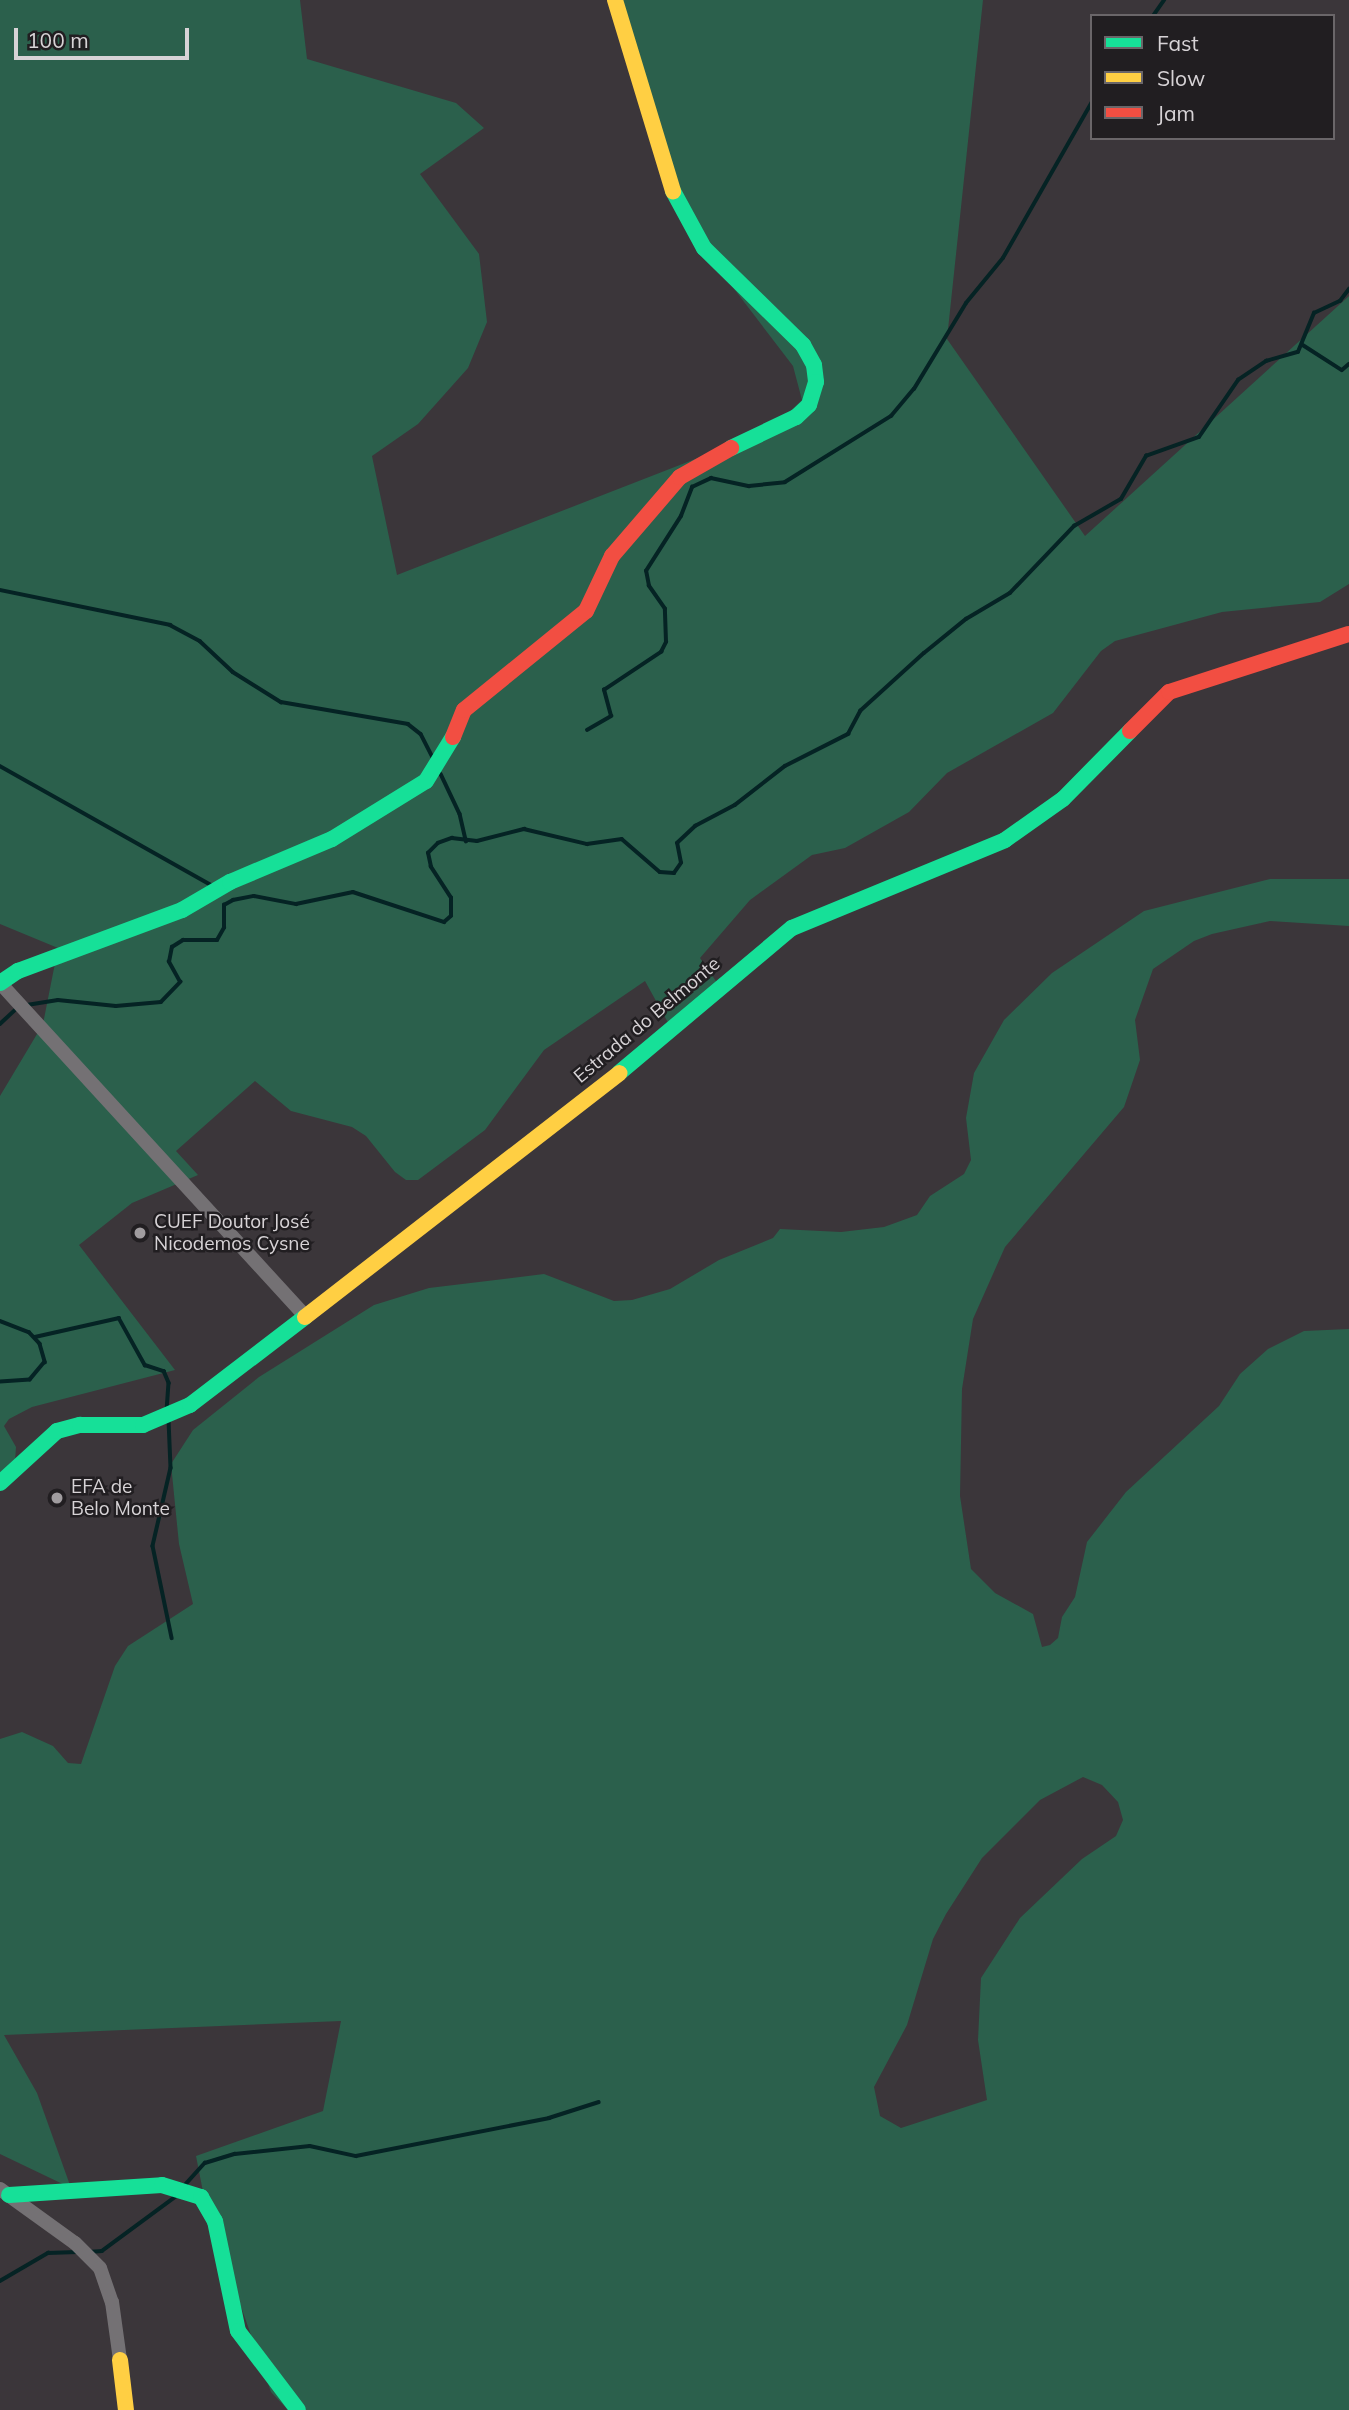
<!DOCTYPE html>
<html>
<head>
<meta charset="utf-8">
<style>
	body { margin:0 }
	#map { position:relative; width:1349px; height:2410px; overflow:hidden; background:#3b363a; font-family:Mulish,sans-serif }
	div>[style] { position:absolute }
	.green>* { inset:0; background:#2b604c }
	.stream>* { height:3.5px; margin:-1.75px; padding:0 1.75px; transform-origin:1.75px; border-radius:1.75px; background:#052324 }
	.street>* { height:14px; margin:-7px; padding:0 7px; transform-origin:7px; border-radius:7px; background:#747174 }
	.fast>* { height:16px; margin:-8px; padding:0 8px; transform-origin:8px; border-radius:8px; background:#16e098 }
	.slow>* { height:16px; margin:-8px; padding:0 8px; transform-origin:8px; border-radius:8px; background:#ffcf43 }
	.jam>* { height:16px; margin:-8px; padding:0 8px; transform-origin:8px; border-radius:8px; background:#f24e42 }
	.dots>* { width:19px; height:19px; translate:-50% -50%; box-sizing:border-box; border:4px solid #211e21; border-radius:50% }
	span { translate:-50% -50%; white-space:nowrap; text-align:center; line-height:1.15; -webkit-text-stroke:5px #211e21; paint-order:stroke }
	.street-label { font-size:19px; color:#d7d3d6 }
	.poi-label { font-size:19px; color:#d7d3d6 }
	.left { translate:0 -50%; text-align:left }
	.legend { position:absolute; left:1090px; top:14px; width:245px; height:126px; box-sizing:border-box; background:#211e21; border:2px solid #6a6669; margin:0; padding:9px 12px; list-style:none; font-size:21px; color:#d7d3d6 }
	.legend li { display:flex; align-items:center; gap:14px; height:35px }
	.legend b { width:35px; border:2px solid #6a6669 }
	.scale { position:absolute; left:14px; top:28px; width:175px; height:32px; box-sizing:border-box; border:4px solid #d7d3d6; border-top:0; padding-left:9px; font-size:21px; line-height:24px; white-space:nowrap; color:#d7d3d6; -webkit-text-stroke:5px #211e21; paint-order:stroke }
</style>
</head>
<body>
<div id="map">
	<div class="green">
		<i style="clip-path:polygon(0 0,300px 0,307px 59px,456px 103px,484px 128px,420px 174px,479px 254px,487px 322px,468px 368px,418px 424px,372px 456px,397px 575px,770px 430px,802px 400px,793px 366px,712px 260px,690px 215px,613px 0,983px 0,947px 339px,1085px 536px,1349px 296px,1349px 584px,1320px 602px,1222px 612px,1115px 641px,1101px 651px,1053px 713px,947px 773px,909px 812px,845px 848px,812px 855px,750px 900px,700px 958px,720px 987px,671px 1028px,645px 981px,544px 1050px,485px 1130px,418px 1180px,406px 1180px,395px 1172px,366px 1136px,352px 1127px,291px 1111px,255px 1081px,176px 1151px,198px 1175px,132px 1203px,79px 1245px,175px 1370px,32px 1407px,9px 1419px,4px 1426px,16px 1447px,15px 1461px,0 1477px,0 1096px,43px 1024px,58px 948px,0 924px)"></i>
		<i style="clip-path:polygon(evenodd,1270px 879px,1349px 879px,1349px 926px,1270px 921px,1212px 934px,1194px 941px,1153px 969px,1135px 1020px,1140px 1060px,1124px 1107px,1005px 1247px,973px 1319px,962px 1389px,960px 1496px,971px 1569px,995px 1593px,1033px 1614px,1042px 1647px,1050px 1645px,1058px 1638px,1062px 1617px,1075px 1597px,1087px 1542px,1126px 1492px,1219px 1406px,1240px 1374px,1268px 1349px,1304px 1331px,1349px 1329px,1349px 2410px,288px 2410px,271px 2392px,206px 2207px,196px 2156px,323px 2111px,341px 2021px,4px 2035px,37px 2093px,71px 2188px,0 2154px,0 1739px,22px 1732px,53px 1746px,68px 1763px,81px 1764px,115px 1666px,128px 1646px,193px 1604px,179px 1544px,171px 1464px,193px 1430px,259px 1377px,374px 1305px,429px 1288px,544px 1274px,614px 1301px,632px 1300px,670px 1289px,719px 1260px,773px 1238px,780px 1229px,841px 1232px,884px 1227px,917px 1215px,930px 1196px,964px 1174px,971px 1160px,966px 1118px,974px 1073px,1004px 1020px,1052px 973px,1144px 911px,1270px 879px,1083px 1777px,1102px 1785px,1118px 1802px,1123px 1820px,1116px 1836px,1082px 1859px,1020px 1918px,981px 1978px,978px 2040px,987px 2100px,901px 2128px,880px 2116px,874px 2087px,907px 2025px,933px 1939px,946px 1914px,982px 1858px,1040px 1800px,1083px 1777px)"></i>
	</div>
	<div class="stream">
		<i style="left:1153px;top:16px;width:19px;rotate:-55deg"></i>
		<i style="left:1303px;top:345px;width:46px;rotate:32.7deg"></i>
		<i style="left:1342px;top:370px;width:9px;rotate:-41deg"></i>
		<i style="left:0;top:590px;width:174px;rotate:11.6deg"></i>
		<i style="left:170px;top:625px;width:34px;rotate:28deg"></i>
		<i style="left:200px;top:641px;width:45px;rotate:43.2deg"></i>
		<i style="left:233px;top:672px;width:57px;rotate:32deg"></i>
		<i style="left:281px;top:702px;width:129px;rotate:9.8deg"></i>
		<i style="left:408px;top:724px;width:16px;rotate:38deg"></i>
		<i style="left:421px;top:734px;width:27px;rotate:63deg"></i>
		<i style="left:587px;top:730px;width:28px;rotate:-30deg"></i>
		<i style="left:611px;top:716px;width:27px;rotate:-105deg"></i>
		<i style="left:604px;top:690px;width:69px;rotate:-33.7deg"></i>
		<i style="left:661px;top:652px;width:11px;rotate:-63deg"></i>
		<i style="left:666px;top:642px;width:33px;rotate:-92deg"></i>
		<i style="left:665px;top:609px;width:28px;rotate:-125deg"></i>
		<i style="left:649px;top:586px;width:15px;rotate:-101deg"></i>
		<i style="left:646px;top:571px;width:65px;rotate:-57.5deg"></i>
		<i style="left:681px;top:516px;width:31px;rotate:-69deg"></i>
		<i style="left:692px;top:487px;width:21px;rotate:-25deg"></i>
		<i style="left:711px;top:478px;width:39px;rotate:12deg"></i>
		<i style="left:749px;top:486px;width:36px;rotate:-6deg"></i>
		<i style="left:785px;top:482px;width:125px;rotate:-31.9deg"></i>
		<i style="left:891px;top:416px;width:35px;rotate:-50deg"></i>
		<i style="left:914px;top:389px;width:100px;rotate:-58.8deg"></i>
		<i style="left:966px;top:303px;width:58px;rotate:-50.6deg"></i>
		<i style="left:1003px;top:258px;width:180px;rotate:-60.3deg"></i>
		<i style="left:0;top:766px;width:242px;rotate:29.4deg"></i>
		<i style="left:441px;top:774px;width:44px;rotate:64.6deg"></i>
		<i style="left:460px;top:814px;width:28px;rotate:77deg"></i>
		<i style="left:27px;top:1005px;width:31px;rotate:-9deg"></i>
		<i style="left:58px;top:1000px;width:58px;rotate:5.9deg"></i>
		<i style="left:116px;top:1006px;width:45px;rotate:-5.1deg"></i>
		<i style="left:161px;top:1002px;width:28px;rotate:-46deg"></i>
		<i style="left:180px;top:982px;width:23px;rotate:-119deg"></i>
		<i style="left:169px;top:962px;width:15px;rotate:-79deg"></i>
		<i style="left:172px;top:947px;width:13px;rotate:-32deg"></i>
		<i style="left:183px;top:940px;width:34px"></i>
		<i style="left:217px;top:940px;width:14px;rotate:-60deg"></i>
		<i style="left:224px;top:928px;width:23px;rotate:-90deg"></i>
		<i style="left:224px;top:905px;width:10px;rotate:-29deg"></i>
		<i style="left:233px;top:900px;width:21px;rotate:-11deg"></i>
		<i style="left:254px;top:896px;width:43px;rotate:10.8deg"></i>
		<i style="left:296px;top:904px;width:58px;rotate:-11.9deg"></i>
		<i style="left:353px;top:892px;width:96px;rotate:18.2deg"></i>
		<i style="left:444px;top:922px;width:9px;rotate:-41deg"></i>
		<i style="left:451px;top:916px;width:18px;rotate:-90deg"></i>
		<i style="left:451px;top:898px;width:37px;rotate:-123deg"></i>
		<i style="left:431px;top:867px;width:14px;rotate:-102deg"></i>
		<i style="left:428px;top:853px;width:14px;rotate:-45deg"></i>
		<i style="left:438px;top:843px;width:15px;rotate:-20deg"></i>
		<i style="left:452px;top:838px;width:25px;rotate:7deg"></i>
		<i style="left:477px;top:841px;width:49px;rotate:-14.3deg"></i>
		<i style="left:524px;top:829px;width:65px;rotate:13.4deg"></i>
		<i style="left:587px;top:844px;width:35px;rotate:-8deg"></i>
		<i style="left:622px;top:839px;width:50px;rotate:41deg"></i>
		<i style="left:660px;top:872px;width:14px;rotate:4deg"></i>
		<i style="left:674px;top:873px;width:12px;rotate:-55deg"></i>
		<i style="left:681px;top:863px;width:20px;rotate:-101deg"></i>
		<i style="left:677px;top:843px;width:25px;rotate:-43deg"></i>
		<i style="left:695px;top:826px;width:45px;rotate:-27.7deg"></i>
		<i style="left:735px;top:805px;width:63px;rotate:-38deg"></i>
		<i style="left:785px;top:766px;width:71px;rotate:-26.9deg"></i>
		<i style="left:848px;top:734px;width:26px;rotate:-62deg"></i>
		<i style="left:860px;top:711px;width:86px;rotate:-42.2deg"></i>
		<i style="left:924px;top:653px;width:54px;rotate:-39deg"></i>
		<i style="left:966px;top:619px;width:51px;rotate:-30.6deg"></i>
		<i style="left:1010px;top:593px;width:93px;rotate:-46.3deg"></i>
		<i style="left:1074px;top:526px;width:54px;rotate:-29.9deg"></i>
		<i style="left:1121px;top:499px;width:50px;rotate:-59.8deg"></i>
		<i style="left:1146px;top:456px;width:56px;rotate:-19.7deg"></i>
		<i style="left:1199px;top:437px;width:69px;rotate:-55.6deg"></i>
		<i style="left:1238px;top:380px;width:34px;rotate:-34deg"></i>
		<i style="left:1266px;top:361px;width:33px;rotate:-16deg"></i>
		<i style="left:1298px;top:352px;width:42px;rotate:-67.7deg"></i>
		<i style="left:1314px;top:313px;width:29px;rotate:-25deg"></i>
		<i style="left:1340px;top:301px;width:15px;rotate:-53deg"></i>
		<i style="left:0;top:1024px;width:22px;rotate:-43deg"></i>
		<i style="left:0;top:1321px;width:31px;rotate:21deg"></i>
		<i style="left:29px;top:1332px;width:16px;rotate:47deg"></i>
		<i style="left:40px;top:1344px;width:19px;rotate:74deg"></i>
		<i style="left:45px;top:1362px;width:23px;rotate:130deg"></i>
		<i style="left:30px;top:1380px;width:30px;rotate:176deg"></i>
		<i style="left:35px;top:1337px;width:86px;rotate:-12.7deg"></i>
		<i style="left:119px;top:1318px;width:54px;rotate:61deg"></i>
		<i style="left:145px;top:1365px;width:20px;rotate:18deg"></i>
		<i style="left:164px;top:1371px;width:13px;rotate:67deg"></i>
		<i style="left:169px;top:1383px;width:26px;rotate:94deg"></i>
		<i style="left:169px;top:1420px;width:48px;rotate:87.6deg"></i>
		<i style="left:171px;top:1468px;width:80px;rotate:103deg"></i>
		<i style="left:153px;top:1546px;width:94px;rotate:78.3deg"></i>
		<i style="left:184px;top:2186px;width:31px;rotate:-48deg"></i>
		<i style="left:205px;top:2163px;width:31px;rotate:-17deg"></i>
		<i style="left:235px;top:2154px;width:75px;rotate:-6.1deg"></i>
		<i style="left:310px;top:2146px;width:47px;rotate:12.3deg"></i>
		<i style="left:356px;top:2156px;width:197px;rotate:-11.1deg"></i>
		<i style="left:549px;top:2118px;width:52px;rotate:-17.7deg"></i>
		<i style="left:88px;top:2252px;width:14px;rotate:-4deg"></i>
		<i style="left:102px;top:2251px;width:91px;rotate:-36.5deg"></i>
		<i style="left:0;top:2281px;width:56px;rotate:-30.3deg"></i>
		<i style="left:48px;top:2253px;width:29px;rotate:-2deg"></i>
	</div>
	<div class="street">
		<i style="left:0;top:983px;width:452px;rotate:47.5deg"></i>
		<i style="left:0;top:2189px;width:92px;rotate:35.8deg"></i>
		<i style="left:75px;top:2243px;width:35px;rotate:45deg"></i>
		<i style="left:100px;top:2268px;width:36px;rotate:71deg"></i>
		<i style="left:112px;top:2302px;width:59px;rotate:82.1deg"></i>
	</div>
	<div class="fast">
		<i style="left:673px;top:191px;width:65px;rotate:61.5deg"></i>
		<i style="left:704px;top:248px;width:139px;rotate:44.4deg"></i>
		<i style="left:803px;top:345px;width:23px;rotate:61deg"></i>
		<i style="left:814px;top:365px;width:17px;rotate:83deg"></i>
		<i style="left:816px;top:382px;width:24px;rotate:107deg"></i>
		<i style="left:809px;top:405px;width:18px;rotate:137deg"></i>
		<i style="left:796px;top:417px;width:72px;rotate:154.5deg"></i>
		<i style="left:0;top:983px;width:22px;rotate:-34deg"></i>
		<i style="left:18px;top:971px;width:175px;rotate:-20.4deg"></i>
		<i style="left:182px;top:910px;width:56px;rotate:-30.3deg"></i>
		<i style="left:230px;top:882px;width:111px;rotate:-22.9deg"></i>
		<i style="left:332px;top:839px;width:110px;rotate:-31.7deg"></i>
		<i style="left:426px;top:781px;width:52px;rotate:-58.5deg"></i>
		<i style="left:619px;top:1073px;width:226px;rotate:-40deg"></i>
		<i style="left:792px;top:928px;width:230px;rotate:-22.4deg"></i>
		<i style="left:1005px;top:840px;width:71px;rotate:-35.3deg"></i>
		<i style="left:1063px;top:799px;width:95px;rotate:-45.4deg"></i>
		<i style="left:0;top:1483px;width:77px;rotate:-42.4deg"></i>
		<i style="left:57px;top:1431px;width:24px;rotate:-15deg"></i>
		<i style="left:80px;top:1425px;width:63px"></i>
		<i style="left:143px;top:1425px;width:51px;rotate:-23.1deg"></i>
		<i style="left:190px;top:1405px;width:145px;rotate:-37.4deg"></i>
		<i style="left:9px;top:2195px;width:153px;rotate:-3.7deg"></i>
		<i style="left:162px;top:2185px;width:41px;rotate:17.1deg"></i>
		<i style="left:201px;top:2197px;width:28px;rotate:60deg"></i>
		<i style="left:215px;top:2221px;width:112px;rotate:78.2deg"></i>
		<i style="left:238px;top:2331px;width:99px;rotate:52.8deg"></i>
	</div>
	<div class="slow">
		<i style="left:615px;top:0;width:200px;rotate:73.1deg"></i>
		<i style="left:305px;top:1317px;width:398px;rotate:-37.8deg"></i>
		<i style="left:120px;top:2360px;width:50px;rotate:83.2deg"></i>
	</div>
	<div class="jam">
		<i style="left:1130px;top:731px;width:55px;rotate:-45deg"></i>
		<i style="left:1169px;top:692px;width:189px;rotate:-17.9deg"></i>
		<i style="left:453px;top:737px;width:29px;rotate:-68deg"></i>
		<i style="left:464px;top:710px;width:157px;rotate:-39.1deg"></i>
		<i style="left:586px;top:611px;width:61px;rotate:-64.7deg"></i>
		<i style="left:612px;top:556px;width:104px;rotate:-49.3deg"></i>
		<i style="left:680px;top:477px;width:59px;rotate:-29.6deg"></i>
	</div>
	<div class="dots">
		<i style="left:140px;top:1233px;background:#a09c9f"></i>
		<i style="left:57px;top:1498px;background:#a09c9f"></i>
	</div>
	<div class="street-label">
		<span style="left:647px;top:1020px;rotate:-40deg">Estrada do Belmonte</span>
	</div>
	<div class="poi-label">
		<span class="left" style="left:154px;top:1233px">CUEF Doutor José<br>Nicodemos Cysne</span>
		<span class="left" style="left:71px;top:1498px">EFA de<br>Belo Monte</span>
	</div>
	<ul class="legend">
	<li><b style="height:9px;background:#16e098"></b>Fast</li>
	<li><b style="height:9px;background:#ffcf43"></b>Slow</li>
	<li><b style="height:9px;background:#f24e42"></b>Jam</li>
	</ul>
	<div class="scale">100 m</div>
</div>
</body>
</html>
